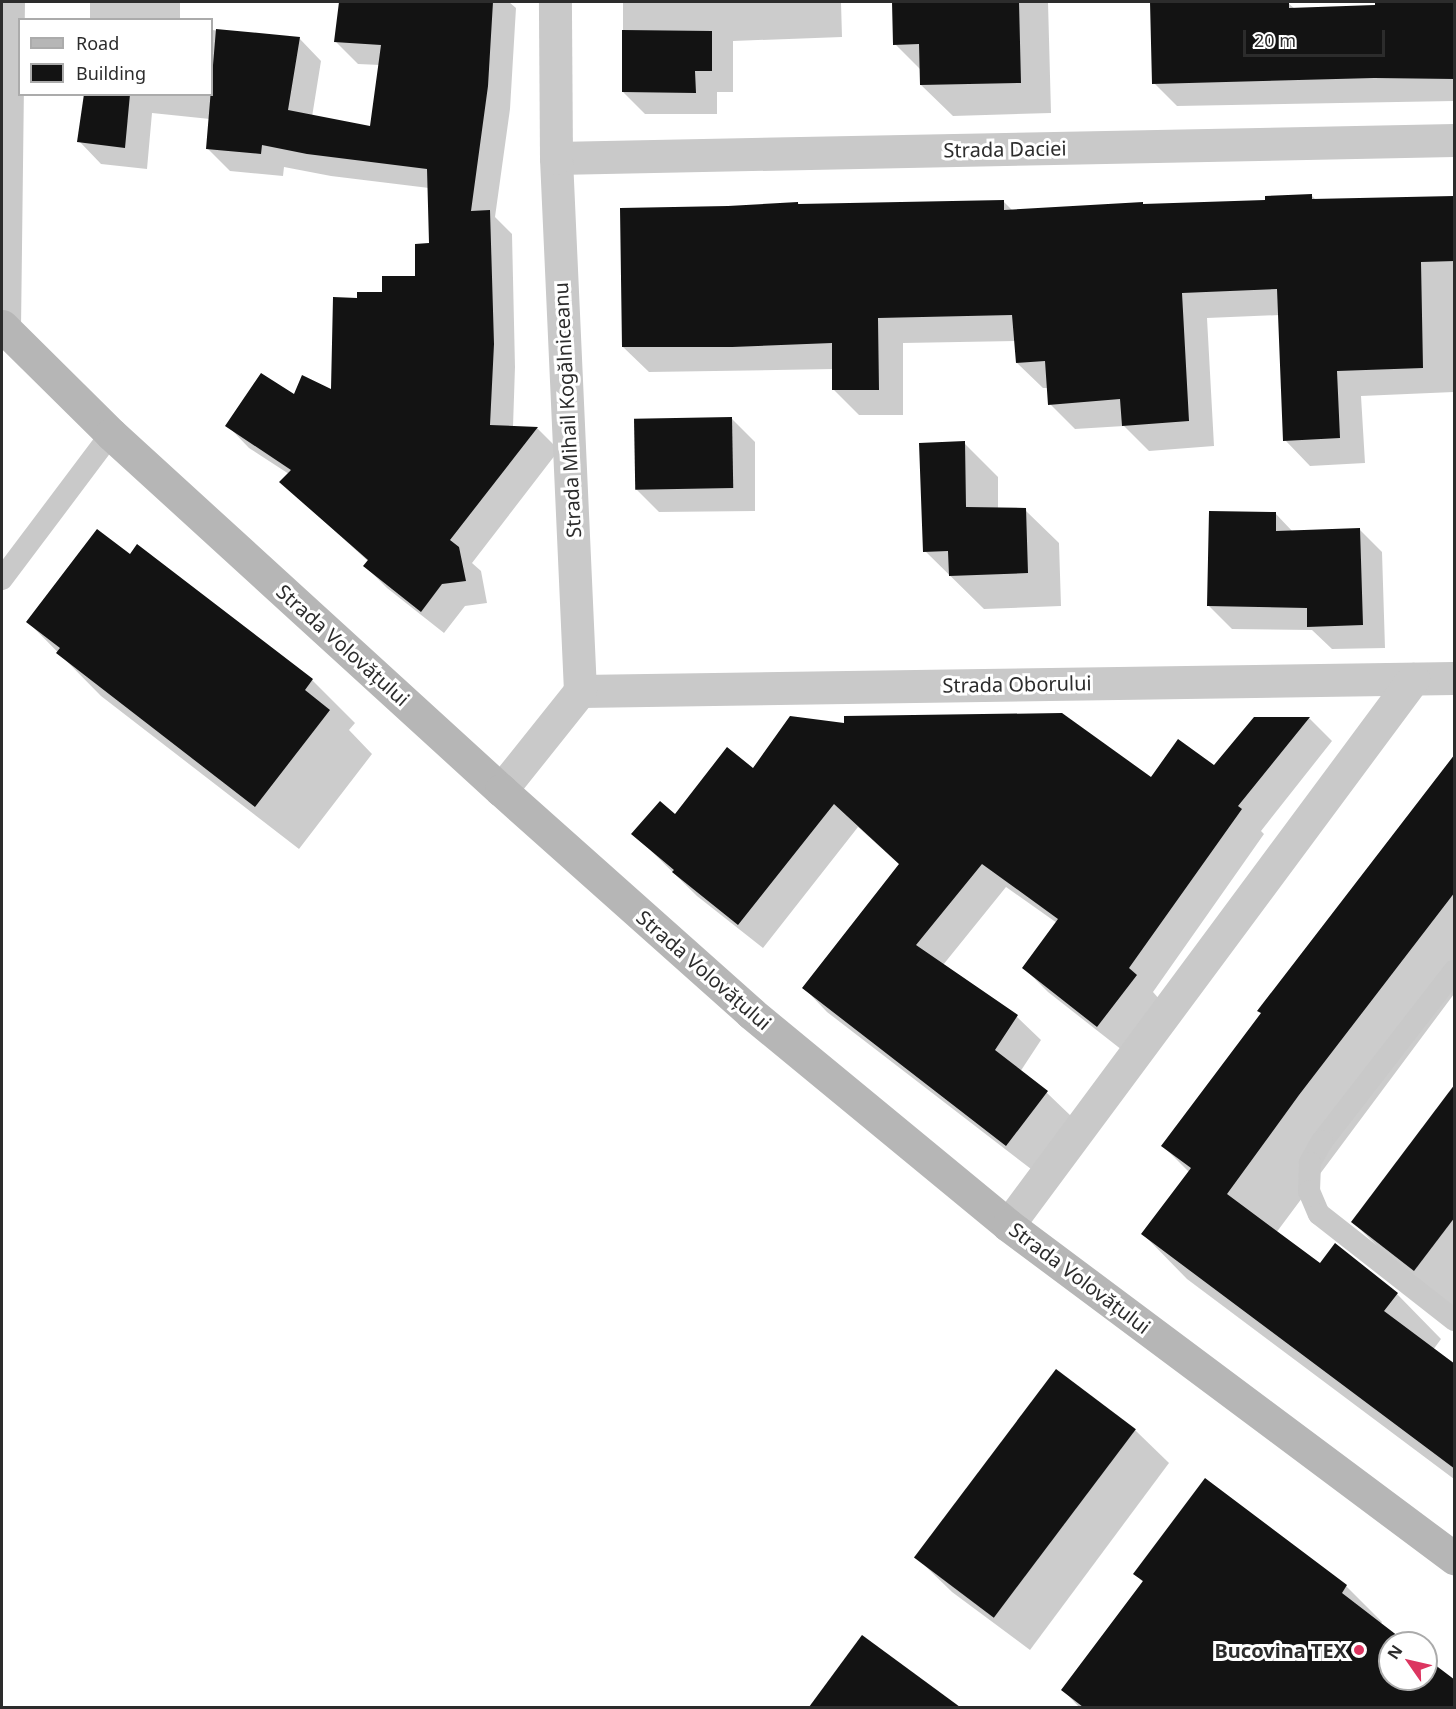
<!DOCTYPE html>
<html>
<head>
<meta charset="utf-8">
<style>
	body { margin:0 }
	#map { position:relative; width:1456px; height:1709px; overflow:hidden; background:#fff; font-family:"Noto Sans",sans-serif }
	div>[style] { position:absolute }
	.shadow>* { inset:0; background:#0003; transform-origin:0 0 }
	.building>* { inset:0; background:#131313; transform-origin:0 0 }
	.service>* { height:22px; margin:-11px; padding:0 11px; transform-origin:11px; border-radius:11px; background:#c9c9c9 }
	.minor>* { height:33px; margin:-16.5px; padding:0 16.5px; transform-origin:16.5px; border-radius:16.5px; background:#c9c9c9 }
	.tertiary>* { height:33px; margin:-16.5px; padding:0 16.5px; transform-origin:16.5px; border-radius:16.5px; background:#c9c9c9 }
	.secondary>* { height:33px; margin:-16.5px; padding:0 16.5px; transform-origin:16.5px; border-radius:16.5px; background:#b6b6b6 }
	.dots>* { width:16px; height:16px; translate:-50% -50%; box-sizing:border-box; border:3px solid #fff; border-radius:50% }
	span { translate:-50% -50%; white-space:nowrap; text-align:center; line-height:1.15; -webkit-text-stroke:6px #fff; paint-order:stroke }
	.street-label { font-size:20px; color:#2c2c2c }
	.poi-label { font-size:20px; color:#2c2c2c; font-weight:700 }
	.right { translate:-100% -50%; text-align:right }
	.frame { position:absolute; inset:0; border:3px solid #2c2c2c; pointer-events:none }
	.legend { position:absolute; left:18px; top:18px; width:195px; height:78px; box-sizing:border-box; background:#fff; border:2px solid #ababab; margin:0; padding:8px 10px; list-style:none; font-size:18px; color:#2c2c2c }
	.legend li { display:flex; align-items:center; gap:12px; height:30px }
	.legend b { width:30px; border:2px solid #ababab }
	.north { position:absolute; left:1378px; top:1631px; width:60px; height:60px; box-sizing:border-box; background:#fff; border:2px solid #ababab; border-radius:50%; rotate:304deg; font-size:16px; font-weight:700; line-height:24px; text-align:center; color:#2c2c2c }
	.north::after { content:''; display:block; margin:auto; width:21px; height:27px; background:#dc3560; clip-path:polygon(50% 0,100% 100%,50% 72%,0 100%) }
	.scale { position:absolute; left:1243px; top:30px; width:142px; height:27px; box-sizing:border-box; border:3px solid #2c2c2c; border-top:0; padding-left:8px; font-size:18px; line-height:21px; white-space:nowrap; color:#2c2c2c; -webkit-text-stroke:4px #fff; paint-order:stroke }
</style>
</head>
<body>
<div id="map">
	<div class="shadow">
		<i style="left:90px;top:2px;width:90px;height:18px"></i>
		<i style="clip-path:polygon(340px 2px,509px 2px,516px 8px,510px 109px,495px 217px,512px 234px,515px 367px,513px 427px,537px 428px,559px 450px,472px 563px,481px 571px,487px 603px,465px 606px,444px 633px,387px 588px,365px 566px,369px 562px,281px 482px,289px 474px,249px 448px,227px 425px,294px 396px,332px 391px,358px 300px,384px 294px,417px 277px,431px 245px,429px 188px,331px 176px,284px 167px,283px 176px,230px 171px,208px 149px,210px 119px,152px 113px,147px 169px,101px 164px,79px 141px,85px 94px,212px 94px,212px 30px,299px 38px,321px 61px,312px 117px,371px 128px,380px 65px,358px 64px,336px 42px)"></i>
		<i style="clip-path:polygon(623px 2px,841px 2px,842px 37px,733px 41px,733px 92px,717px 92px,717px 114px,645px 114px,623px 92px)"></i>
		<i style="clip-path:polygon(894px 2px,1048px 2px,1051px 113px,953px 116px,921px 85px,921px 70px,895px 44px)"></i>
		<i style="clip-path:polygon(1151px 2px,1213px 2px,1213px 5px,1288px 3px,1295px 9px,1376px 7px,1376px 2px,1454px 2px,1454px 101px,1177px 106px,1154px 83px)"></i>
		<i style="clip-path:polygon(1311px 195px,1316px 200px,1454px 199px,1454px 392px,1361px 396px,1365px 463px,1310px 466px,1285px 440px,1280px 315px,1207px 318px,1214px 446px,1149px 451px,1124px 426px,1075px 429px,1050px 404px,1048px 388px,1043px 388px,1017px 363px,1016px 341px,903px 343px,903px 415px,859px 415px,834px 390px,834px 369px,649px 372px,623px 347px,728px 208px,798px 203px,800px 206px,1003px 201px,1013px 211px,1267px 201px)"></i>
		<i style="clip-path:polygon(732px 419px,755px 442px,755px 511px,659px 512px,636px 489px)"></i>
		<i style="clip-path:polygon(964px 443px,998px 477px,998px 509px,1025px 510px,1059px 543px,1061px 606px,984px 609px,925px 551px)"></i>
		<i style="clip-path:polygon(1275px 513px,1293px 532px,1359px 529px,1382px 552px,1385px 648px,1332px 649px,1312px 630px,1232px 629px,1209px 606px)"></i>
		<i style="clip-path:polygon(130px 556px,312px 680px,355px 723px,349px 730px,372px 754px,299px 849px,101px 696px,28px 622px)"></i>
		<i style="clip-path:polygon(1309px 718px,1332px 741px,1261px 831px,1264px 834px,1153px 992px,1160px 1000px,1122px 1050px,1048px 992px,1024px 968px,1057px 923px,1006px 887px,943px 965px,1017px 1017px,1041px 1040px,1020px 1072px,1047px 1093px,1071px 1116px,1031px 1169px,827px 1012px,804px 988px,900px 865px,858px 827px,763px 948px,697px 896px,634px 834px,675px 816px,754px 770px,1151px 779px,1214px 767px)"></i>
		<i style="clip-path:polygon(1454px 756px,1454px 994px,1276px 1233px,1320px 1265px,1397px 1294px,1441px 1339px,1433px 1350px,1454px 1366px,1454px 1479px,1187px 1279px,1143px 1234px,1189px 1172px,1163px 1146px)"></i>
		<i style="clip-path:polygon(1454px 1087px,1454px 1311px,1396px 1265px,1353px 1222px)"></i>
		<i style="clip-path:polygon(1135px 1430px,1169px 1463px,1030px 1650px,952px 1592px,918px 1559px)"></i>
		<i style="clip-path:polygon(1205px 1480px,1346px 1586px,1382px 1622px,1380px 1625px,1404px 1643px,1390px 1643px,1390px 1679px,1426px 1679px,1426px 1660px,1454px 1681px,1454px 1708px,1080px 1708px,1063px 1690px,1144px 1583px,1135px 1574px)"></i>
		<i style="clip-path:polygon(862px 1637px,941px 1696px,953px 1708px,811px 1708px)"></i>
	</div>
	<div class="building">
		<i style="clip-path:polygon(339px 2px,493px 2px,488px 86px,471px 211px,490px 210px,494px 344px,490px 425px,538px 427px,450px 540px,459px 547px,466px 581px,442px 584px,421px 612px,363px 566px,368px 560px,279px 482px,291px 470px,225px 426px,261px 373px,294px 394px,302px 375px,331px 389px,333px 297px,357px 298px,357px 292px,382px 292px,382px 276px,415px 276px,415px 244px,429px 243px,427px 169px,307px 154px,262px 145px,261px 154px,206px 149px,216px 29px,300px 37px,288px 110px,370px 126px,381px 45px,334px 42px)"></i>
		<i style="clip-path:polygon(892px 2px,1019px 2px,1021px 83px,920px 85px,919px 44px,893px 45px)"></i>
		<i style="clip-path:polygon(1150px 2px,1289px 2px,1289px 8px,1375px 5px,1375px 2px,1455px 2px,1455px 79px,1374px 78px,1152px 84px)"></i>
		<i style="clip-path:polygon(622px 30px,712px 31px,712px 71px,695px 71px,696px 93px,622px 92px)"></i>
		<i style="clip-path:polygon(84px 94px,130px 94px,125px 148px,77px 142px)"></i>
		<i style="clip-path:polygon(1312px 194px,1312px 199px,1454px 196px,1455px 261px,1421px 262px,1423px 368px,1337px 371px,1340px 438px,1283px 441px,1277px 289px,1182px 293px,1189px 421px,1122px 426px,1120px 399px,1048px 405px,1045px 361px,1016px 363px,1012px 315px,878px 318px,879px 390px,832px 390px,832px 343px,732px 347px,622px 347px,620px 208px,728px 206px,798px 202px,798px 204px,1004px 200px,1004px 210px,1143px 202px,1143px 204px,1265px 200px,1265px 196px)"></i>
		<i style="left:732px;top:417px;width:71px;height:98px;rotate:89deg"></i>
		<i style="clip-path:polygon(965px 441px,966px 507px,1026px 508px,1028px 573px,949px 576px,948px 551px,923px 552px,919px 443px)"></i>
		<i style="clip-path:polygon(1209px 511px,1276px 512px,1276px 531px,1360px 528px,1363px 625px,1307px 627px,1307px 608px,1207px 606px)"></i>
		<i style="clip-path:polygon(97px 529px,130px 554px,137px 544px,313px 679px,305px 690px,330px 710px,255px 807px,56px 653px,60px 648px,26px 622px)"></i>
		<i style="clip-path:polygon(1062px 713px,1151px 777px,1178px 739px,1214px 765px,1254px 717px,1310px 717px,1238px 806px,1242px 809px,1129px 968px,1137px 975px,1097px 1027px,1022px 968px,1058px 919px,982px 864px,916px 945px,1018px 1015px,995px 1050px,1048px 1091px,1006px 1146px,802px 988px,899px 864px,834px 804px,738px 925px,672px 872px,674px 870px,631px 834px,660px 801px,675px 814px,727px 747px,753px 768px,790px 716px,844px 723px,844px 716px)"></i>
		<i style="clip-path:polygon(1455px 754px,1455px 892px,1299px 1095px,1227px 1194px,1320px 1263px,1335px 1243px,1398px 1293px,1384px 1311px,1455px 1364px,1455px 1469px,1141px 1234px,1191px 1168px,1161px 1146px,1261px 1013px,1257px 1011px)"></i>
		<i style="clip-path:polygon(1455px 1084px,1455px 1217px,1414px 1271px,1351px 1222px)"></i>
		<i style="left:1056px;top:1369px;width:100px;height:236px;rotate:37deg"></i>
		<i style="clip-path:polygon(1205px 1478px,1347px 1585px,1342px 1593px,1407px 1643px,1390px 1643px,1390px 1679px,1426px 1679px,1426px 1658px,1455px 1680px,1455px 1707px,1083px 1707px,1061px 1690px,1143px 1581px,1133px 1574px)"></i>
		<i style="clip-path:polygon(862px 1635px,960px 1707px,809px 1707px)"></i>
	</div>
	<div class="service">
		<i style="left:2px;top:579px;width:181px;rotate:-53.1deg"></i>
		<i style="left:1454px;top:971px;width:215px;rotate:127.8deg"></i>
		<i style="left:1322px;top:1141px;width:25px;rotate:119deg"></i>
		<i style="left:1310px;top:1163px;width:28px;rotate:92deg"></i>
		<i style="left:1309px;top:1191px;width:25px;rotate:67deg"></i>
		<i style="left:1319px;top:1214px;width:172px;rotate:38.1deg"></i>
	</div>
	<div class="minor">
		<i style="left:556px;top:158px;width:898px;rotate:-1.15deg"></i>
		<i style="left:580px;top:691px;width:874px;rotate:-0.85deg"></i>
		<i style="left:501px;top:790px;width:127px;rotate:-51.4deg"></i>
		<i style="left:580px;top:691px;width:534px;rotate:-92.58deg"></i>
		<i style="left:556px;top:158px;width:156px;rotate:-90.4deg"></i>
		<i style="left:1008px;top:1225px;width:680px;rotate:-53.43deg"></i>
	</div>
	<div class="tertiary">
		<i style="left:4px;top:328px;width:326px;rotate:-89.3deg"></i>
	</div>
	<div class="secondary">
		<i style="left:2px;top:326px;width:153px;rotate:44.7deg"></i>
		<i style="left:111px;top:434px;width:528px;rotate:42.39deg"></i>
		<i style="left:501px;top:790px;width:335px;rotate:41.7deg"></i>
		<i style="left:751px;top:1013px;width:333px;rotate:39.5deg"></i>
		<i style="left:1008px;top:1225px;width:557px;rotate:36.75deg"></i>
	</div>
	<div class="dots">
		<i style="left:1359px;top:1650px;background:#dc3560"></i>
	</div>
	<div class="street-label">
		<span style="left:1005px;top:149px;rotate:-1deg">Strada Daciei</span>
		<span style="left:567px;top:410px;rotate:-93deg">Strada Mihail Kogălniceanu</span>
		<span style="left:343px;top:645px;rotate:42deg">Strada Volovățului</span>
		<span style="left:1017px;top:684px;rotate:-1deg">Strada Oborului</span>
		<span style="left:704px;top:970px;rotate:41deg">Strada Volovățului</span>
		<span style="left:1080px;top:1278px;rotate:37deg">Strada Volovățului</span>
	</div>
	<div class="poi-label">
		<span class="right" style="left:1347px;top:1650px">Bucovina TEX</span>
	</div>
	<div class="frame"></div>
	<ul class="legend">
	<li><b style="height:8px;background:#b6b6b6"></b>Road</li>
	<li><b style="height:16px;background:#131313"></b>Building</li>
	</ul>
	<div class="north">N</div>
	<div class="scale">20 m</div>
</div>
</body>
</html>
